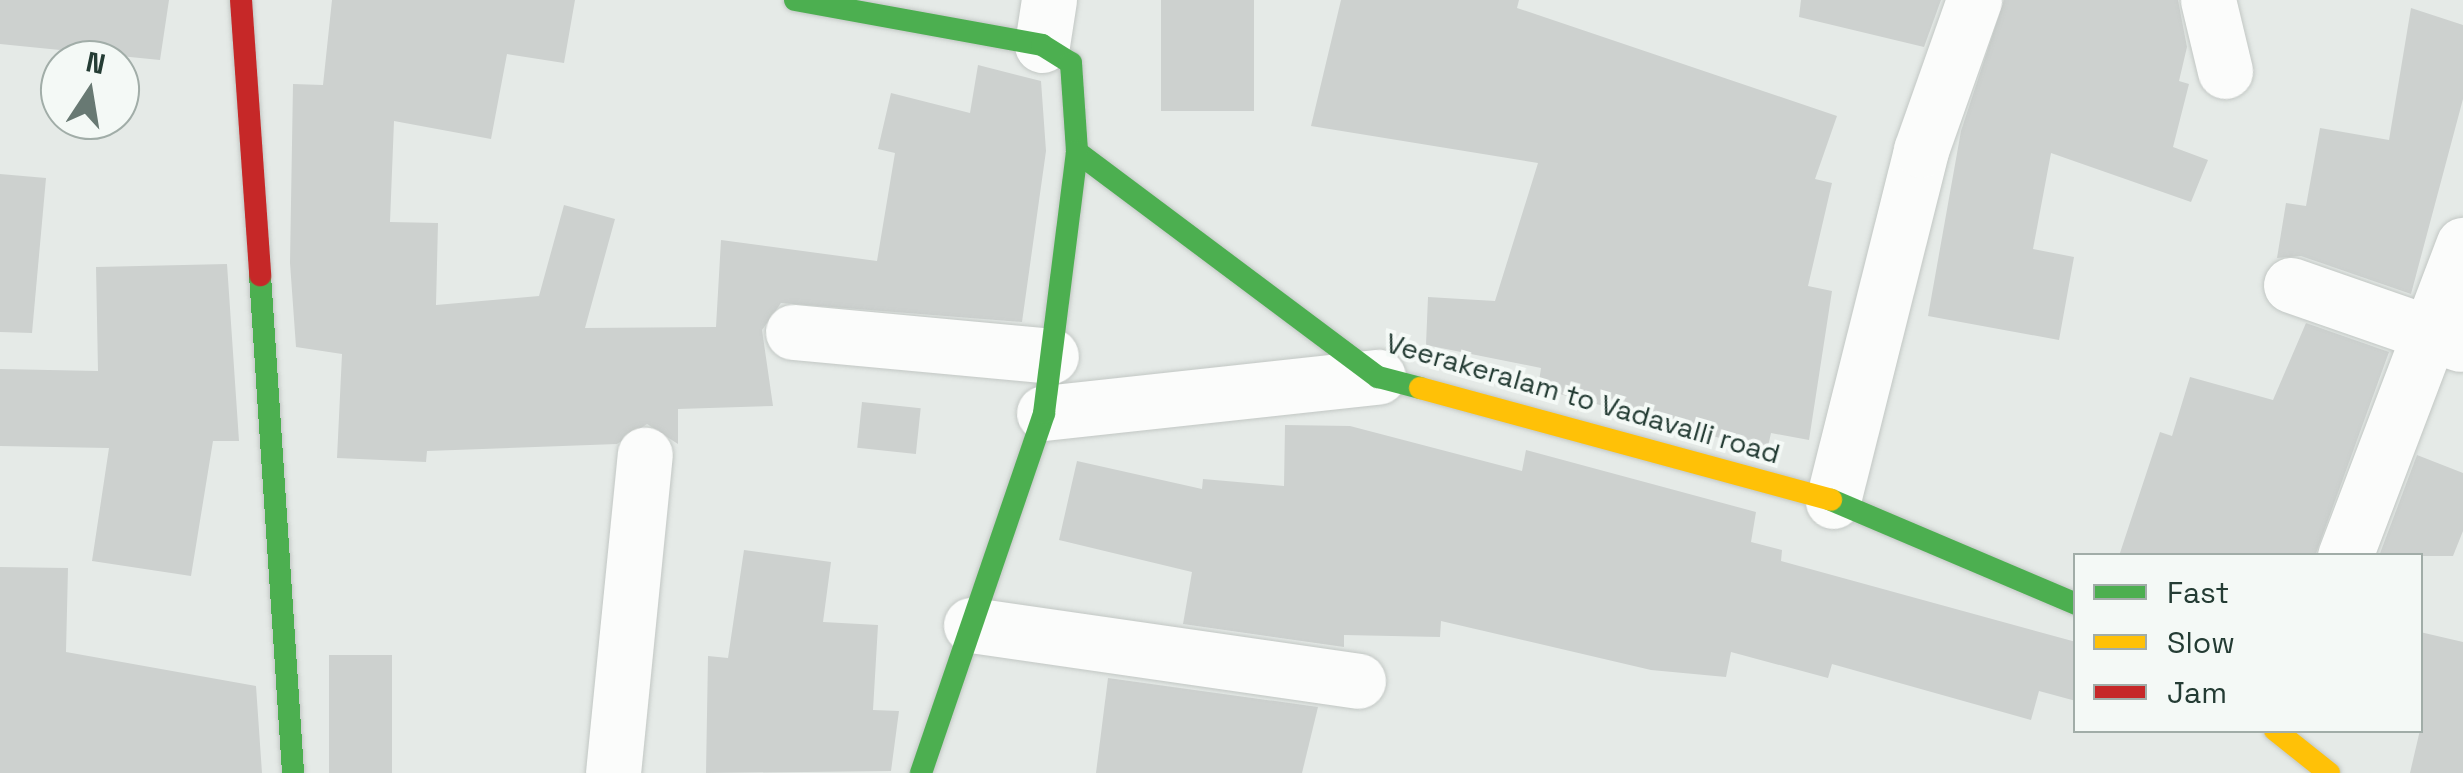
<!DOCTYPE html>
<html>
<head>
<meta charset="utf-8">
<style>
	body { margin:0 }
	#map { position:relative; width:2463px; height:773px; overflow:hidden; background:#e5eae7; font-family:"Space Grotesk",sans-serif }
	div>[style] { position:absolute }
	.building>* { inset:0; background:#cdd1cf; transform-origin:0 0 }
	.roads { filter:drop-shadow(0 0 2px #c2c7c4) drop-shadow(0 0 2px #c2c7c4) }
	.street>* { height:55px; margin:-27.5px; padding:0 27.5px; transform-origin:27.5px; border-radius:27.5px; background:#fbfcfb }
	.fast>* { height:22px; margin:-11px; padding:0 11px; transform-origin:11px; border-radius:11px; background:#4caf50 }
	.slow>* { height:22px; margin:-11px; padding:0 11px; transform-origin:11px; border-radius:11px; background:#ffc107 }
	.jam>* { height:22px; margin:-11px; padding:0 11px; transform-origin:11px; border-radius:11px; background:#c62828 }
	span { translate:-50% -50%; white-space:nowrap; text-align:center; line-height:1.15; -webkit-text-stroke:8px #f4f9f6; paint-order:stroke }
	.street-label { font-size:28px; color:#243c34 }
	.legend { position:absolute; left:2073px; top:553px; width:350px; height:180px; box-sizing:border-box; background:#f4f9f6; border:2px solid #a1ada8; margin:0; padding:12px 18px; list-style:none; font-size:30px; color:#243c34 }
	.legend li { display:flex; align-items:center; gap:20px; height:50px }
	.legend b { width:50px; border:2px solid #a1ada8 }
	.north { position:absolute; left:40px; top:40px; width:100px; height:100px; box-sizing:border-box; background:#f4f9f6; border:2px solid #a1ada8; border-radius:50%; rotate:12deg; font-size:28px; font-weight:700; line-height:40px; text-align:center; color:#243c34 }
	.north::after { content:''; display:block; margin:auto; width:35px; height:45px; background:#687973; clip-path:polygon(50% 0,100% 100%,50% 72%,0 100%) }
</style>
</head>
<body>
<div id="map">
	<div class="building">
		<i style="clip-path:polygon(0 0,169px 0,160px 60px,0 44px)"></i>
		<i style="clip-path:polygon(332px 0,575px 0,564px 63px,507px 54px,491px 139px,394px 121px,390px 222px,438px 223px,436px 305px,539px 296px,564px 205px,615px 219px,585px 328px,716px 327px,721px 240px,877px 261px,895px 153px,878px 149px,891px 93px,970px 113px,978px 65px,1041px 81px,1046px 151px,1022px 322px,781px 303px,762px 330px,773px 406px,678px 409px,678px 444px,647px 424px,617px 444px,427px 451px,426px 462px,337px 458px,342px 354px,296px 347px,290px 263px,293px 84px,323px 85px)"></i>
		<i style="left:1161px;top:0;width:93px;height:111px"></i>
		<i style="clip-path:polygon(1341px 0,1519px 0,1517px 8px,1837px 116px,1815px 179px,1832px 183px,1808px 286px,1832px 291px,1809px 440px,1771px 433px,1767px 451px,1538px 388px,1541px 368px,1426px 345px,1428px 297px,1495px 301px,1538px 163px,1311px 126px)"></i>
		<i style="clip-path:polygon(1801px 0,1941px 0,1924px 47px,1799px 17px)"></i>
		<i style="clip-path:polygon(2004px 0,2178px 0,2187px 47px,2179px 81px,2189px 84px,2173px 147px,2208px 160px,2191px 202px,2051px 153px,2033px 249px,2074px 257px,2059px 340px,1928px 316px,1961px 131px)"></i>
		<i style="clip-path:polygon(2411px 8px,2463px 25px,2463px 99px,2411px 294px,2301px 256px,2277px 258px,2286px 203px,2306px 206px,2320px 128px,2389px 140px)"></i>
		<i style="clip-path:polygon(0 174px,46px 178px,32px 333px,0 332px)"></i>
		<i style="clip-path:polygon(227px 264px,239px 441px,213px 441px,191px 576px,92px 561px,109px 448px,0 446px,0 369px,98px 371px,96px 267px)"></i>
		<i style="clip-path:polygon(2306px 323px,2389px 352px,2315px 556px,2119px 556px,2160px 432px,2172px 436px,2190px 377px,2273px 400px)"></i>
		<i style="left:862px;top:402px;width:59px;height:46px;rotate:6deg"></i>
		<i style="clip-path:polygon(1285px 425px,1350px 426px,1522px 471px,1526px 450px,1756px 512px,1751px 542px,1782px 550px,1781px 561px,2076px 642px,2076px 701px,2039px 691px,2031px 720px,1832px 664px,1828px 678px,1731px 652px,1726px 677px,1651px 670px,1441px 621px,1440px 637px,1344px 635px,1344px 647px,1183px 624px,1192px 572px,1059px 540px,1077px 461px,1202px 489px,1203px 479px,1284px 486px)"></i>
		<i style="clip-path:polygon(2417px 455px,2463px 473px,2463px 531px,2453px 556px,2379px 556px)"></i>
		<i style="clip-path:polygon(744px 550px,831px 562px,823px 622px,878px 625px,873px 710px,899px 711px,891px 771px,706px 773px,708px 656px,728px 658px)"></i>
		<i style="clip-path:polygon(0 567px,68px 568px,66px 652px,256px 686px,262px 773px,0 773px)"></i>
		<i style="clip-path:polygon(2420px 632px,2463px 642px,2463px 773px,2410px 773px,2420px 730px)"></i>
		<i style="left:329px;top:655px;width:63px;height:118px"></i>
		<i style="clip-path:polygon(1108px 678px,1318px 707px,1302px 773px,1096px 773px)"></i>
	</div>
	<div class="roads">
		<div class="street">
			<i style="left:2208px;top:0;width:73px;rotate:76.5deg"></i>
			<i style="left:1042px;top:45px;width:46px;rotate:-81.2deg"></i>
			<i style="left:2291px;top:285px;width:179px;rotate:19.2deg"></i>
			<i style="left:793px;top:332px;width:259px;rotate:5.3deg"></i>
			<i style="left:1044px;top:413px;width:336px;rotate:-6.2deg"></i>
			<i style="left:1833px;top:501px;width:362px;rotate:-75.9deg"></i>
			<i style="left:1921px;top:150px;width:159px;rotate:-70.5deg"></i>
			<i style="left:2345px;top:556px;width:333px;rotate:-69.2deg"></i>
			<i style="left:971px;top:625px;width:391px;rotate:8.2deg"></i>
			<i style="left:613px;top:773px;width:320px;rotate:-84.3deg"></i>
		</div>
		<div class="fast">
			<i style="left:795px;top:0;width:251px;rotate:10.3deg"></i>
			<i style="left:1042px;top:45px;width:34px;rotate:32deg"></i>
			<i style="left:1071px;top:63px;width:89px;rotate:86.1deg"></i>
			<i style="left:1077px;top:152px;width:376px;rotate:36.8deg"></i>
			<i style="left:1378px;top:377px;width:43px;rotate:14.7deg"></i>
			<i style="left:260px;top:275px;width:499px;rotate:86.2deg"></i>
			<i style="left:1831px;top:500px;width:266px;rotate:23deg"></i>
			<i style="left:921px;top:773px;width:380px;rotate:-71.1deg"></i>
			<i style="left:1044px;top:413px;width:263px;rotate:-82.8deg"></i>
		</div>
		<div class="slow">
			<i style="left:1420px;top:388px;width:426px;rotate:15.2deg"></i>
			<i style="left:2275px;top:730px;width:69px;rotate:38.5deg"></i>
		</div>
		<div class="jam">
			<i style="left:241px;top:0;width:276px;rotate:86deg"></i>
		</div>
	</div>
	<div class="street-label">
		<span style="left:1583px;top:398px;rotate:16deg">Veerakeralam to Vadavalli road</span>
	</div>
	<ul class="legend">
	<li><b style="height:12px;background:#4caf50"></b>Fast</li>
	<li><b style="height:12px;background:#ffc107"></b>Slow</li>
	<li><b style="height:12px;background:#c62828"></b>Jam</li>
	</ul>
	<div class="north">N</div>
</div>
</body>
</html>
